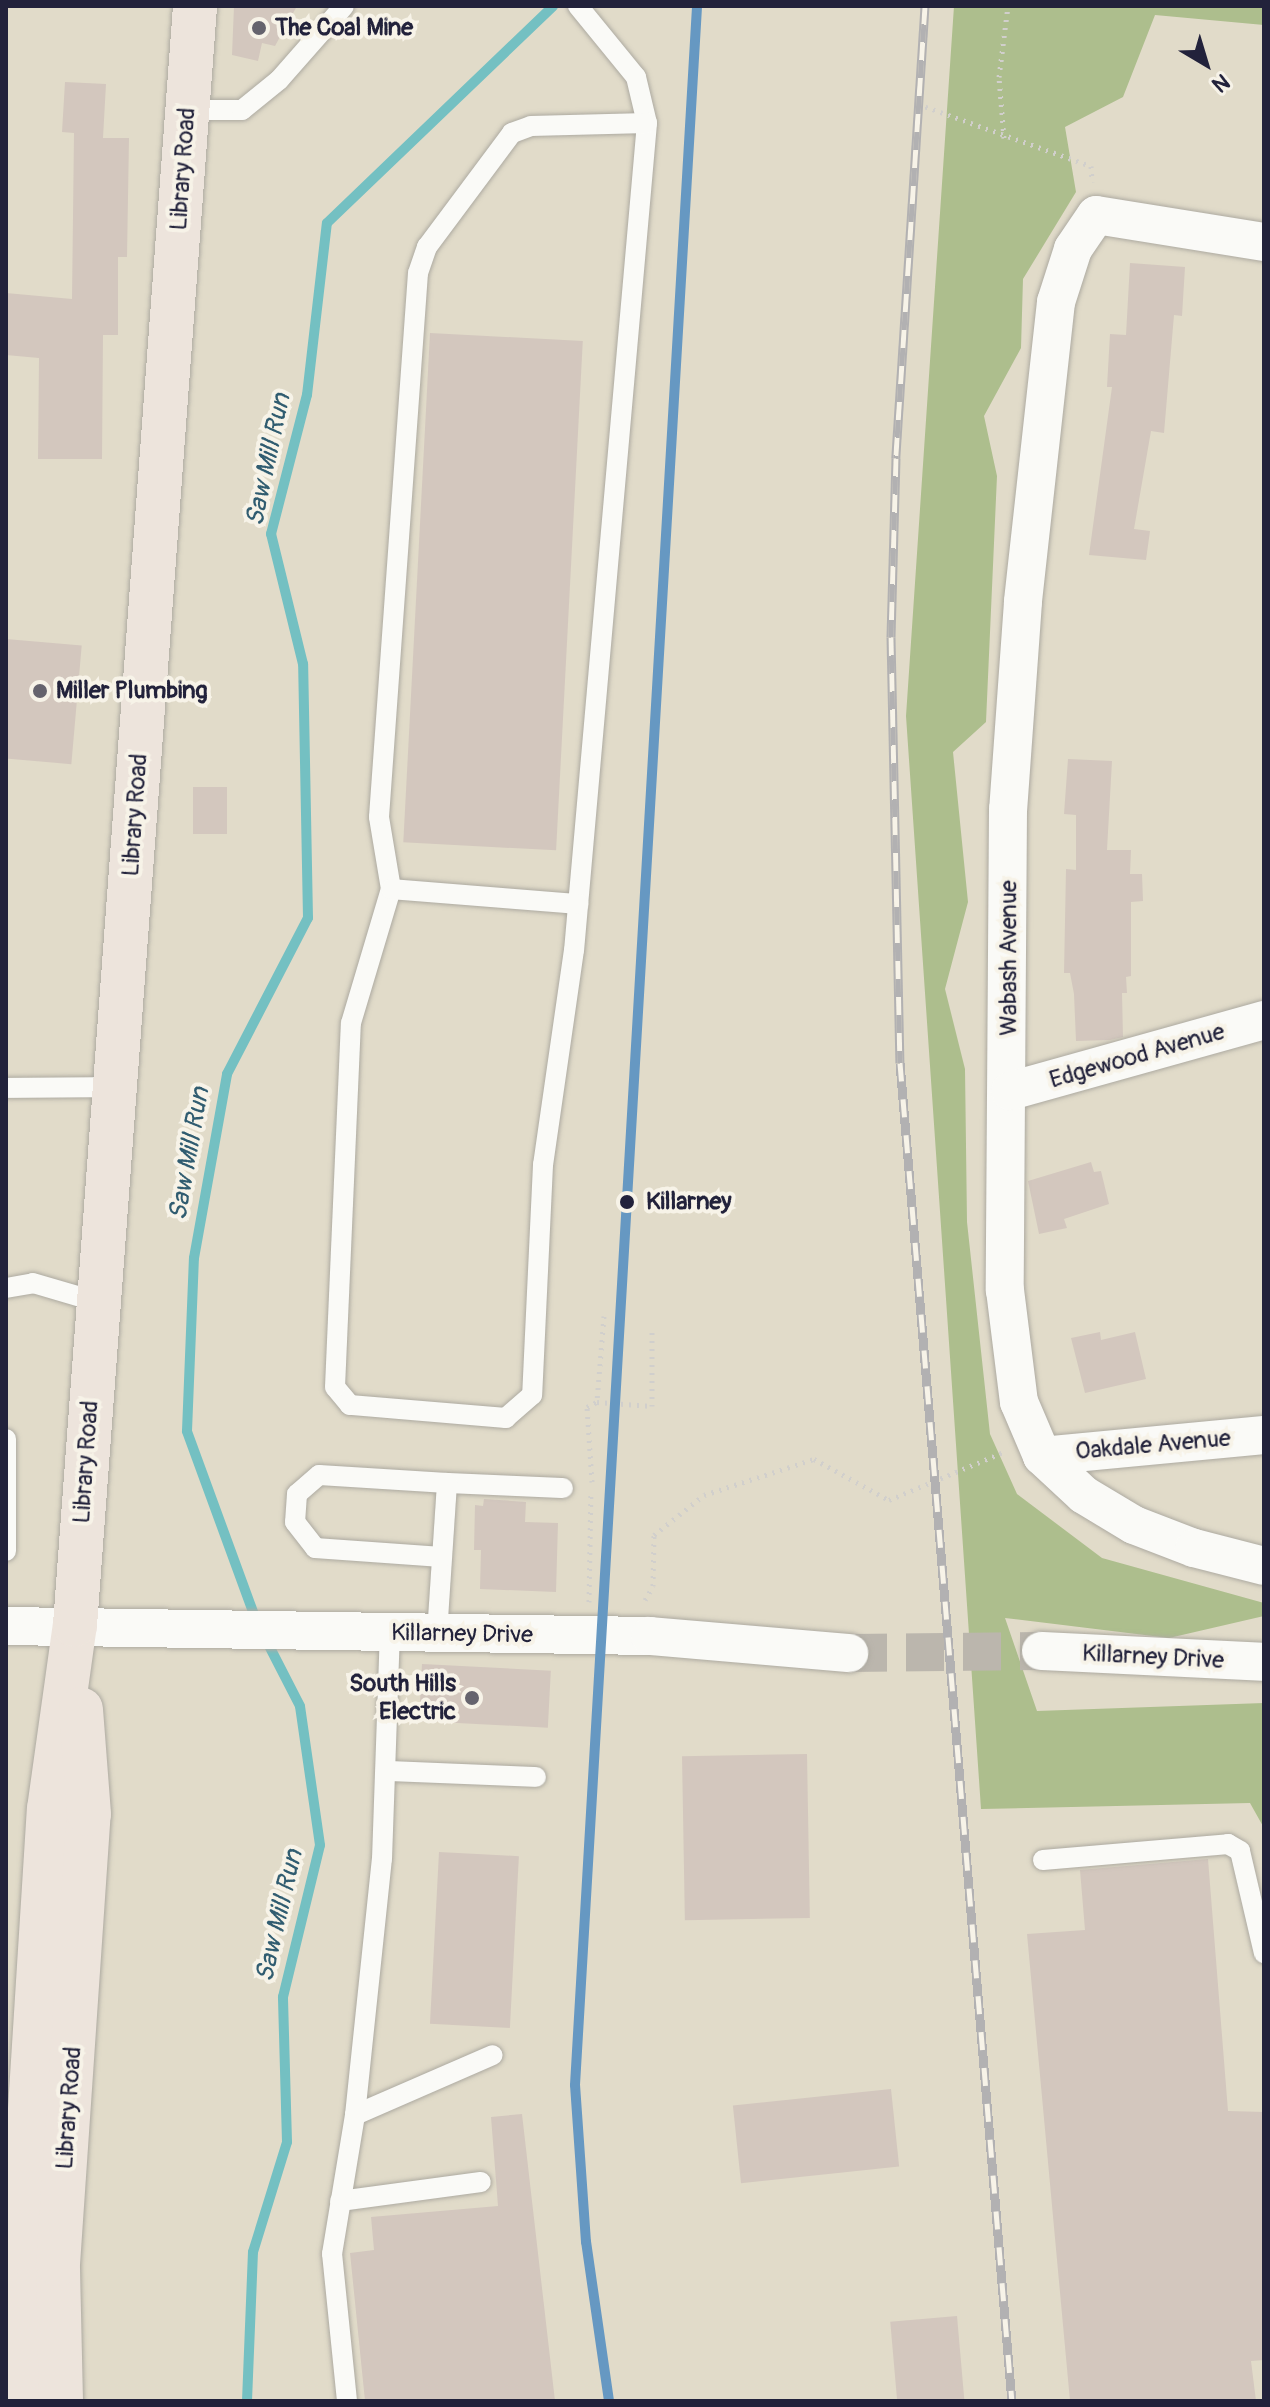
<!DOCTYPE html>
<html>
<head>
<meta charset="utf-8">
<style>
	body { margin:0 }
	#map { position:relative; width:1270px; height:2407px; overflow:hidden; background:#e1dbc9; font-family:Pangolin,sans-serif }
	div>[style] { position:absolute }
	.forest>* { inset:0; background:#adbe8d }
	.stream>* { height:10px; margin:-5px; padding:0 5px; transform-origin:5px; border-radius:5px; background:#74c0c2 }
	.building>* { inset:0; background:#d3c7be; transform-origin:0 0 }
	.street-tunnel>* { height:38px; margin-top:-19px; transform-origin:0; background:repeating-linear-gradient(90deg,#bbb6ad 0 38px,transparent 0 57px) }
	.path>* { height:5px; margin-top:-2.5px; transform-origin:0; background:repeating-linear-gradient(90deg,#d1cfcc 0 2px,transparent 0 8px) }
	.roads { filter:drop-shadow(0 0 2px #adaaa1) drop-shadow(0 0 2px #adaaa1) }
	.lane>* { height:20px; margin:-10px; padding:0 10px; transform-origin:10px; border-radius:10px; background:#fafaf7 }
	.street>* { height:38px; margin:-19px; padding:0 19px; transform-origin:19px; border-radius:19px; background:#fafaf7 }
	.primary>* { height:44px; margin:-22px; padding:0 22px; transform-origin:22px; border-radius:22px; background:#ede4dc }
	.rail>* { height:9px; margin-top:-4.5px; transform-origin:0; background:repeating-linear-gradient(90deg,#f7f3e8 0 18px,#b2b1b2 0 36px); box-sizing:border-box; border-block:2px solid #b2b1b2 }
	.rail-1>* { height:10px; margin:-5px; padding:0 5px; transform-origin:5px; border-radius:5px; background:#6698c2 }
	.dots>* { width:22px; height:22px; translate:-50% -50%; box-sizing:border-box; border:4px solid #f7f3e8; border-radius:50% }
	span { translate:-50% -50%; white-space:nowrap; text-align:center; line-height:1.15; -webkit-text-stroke:8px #f7f3e8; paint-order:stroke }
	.poi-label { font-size:24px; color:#22223b; font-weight:700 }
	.left { translate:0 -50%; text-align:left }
	.right { translate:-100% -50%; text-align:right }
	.street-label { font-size:24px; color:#22223b }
	.stop-label { font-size:24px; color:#22223b; font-weight:700 }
	.water-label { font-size:26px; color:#305c70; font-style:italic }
	.frame { position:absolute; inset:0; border:8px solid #22223b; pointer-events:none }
	.north { position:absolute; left:1166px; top:24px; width:80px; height:80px; -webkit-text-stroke:6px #f7f3e8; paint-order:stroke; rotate:142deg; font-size:22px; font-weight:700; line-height:32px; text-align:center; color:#22223b }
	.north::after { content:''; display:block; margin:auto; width:28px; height:36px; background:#22223b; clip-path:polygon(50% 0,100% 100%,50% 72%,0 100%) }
</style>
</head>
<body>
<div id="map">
	<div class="forest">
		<i style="clip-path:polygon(954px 6px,1264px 6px,1264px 25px,1155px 15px,1123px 97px,1065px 127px,1076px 192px,1023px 279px,1021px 348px,984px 416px,997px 476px,986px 722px,953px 752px,968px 902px,945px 989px,965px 1069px,967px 1222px,990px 1434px,1017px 1494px,1102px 1558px,1264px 1603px,1264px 1616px,1169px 1638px,1005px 1618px,1037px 1711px,1264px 1703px,1264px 1828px,1250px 1803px,981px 1809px,906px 716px)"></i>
	</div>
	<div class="stream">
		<i style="left:256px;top:1620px;width:201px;rotate:-110.1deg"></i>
		<i style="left:187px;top:1431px;width:173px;rotate:-87.7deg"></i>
		<i style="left:194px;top:1258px;width:187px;rotate:-79.8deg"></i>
		<i style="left:227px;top:1074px;width:176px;rotate:-62.6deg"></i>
		<i style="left:308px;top:918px;width:254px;rotate:-91.1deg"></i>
		<i style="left:303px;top:664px;width:134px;rotate:-103.8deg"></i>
		<i style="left:271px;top:534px;width:144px;rotate:-75.5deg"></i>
		<i style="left:307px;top:395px;width:173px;rotate:-83.4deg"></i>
		<i style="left:327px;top:223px;width:313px;rotate:-43.8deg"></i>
		<i style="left:247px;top:2401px;width:149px;rotate:-87.7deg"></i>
		<i style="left:253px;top:2252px;width:115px;rotate:-72.8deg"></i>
		<i style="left:287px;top:2142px;width:145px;rotate:-91.6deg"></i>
		<i style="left:283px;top:1997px;width:156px;rotate:-76.3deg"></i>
		<i style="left:320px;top:1845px;width:140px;rotate:-98.2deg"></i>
		<i style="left:300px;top:1706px;width:76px;rotate:-117.2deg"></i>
	</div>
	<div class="building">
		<i style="clip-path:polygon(234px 6px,297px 6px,275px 46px,262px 43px,258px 61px,232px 55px)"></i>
		<i style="clip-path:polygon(65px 82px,106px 84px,103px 138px,129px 138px,127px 257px,118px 257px,118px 335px,103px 335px,102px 459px,38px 459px,39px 358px,6px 355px,6px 293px,72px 299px,74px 133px,62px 132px)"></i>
		<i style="clip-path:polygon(1130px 263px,1185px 267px,1182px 316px,1174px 315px,1164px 433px,1151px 431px,1134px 529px,1150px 531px,1146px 560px,1089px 555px,1112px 387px,1107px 387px,1110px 334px,1126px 335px)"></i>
		<i style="left:430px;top:333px;width:153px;height:510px;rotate:3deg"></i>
		<i style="left:6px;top:639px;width:76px;height:119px;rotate:5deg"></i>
		<i style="clip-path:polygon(1068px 759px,1112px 761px,1107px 850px,1131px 850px,1130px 874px,1142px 874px,1143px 901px,1131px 902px,1131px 976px,1126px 977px,1127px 993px,1122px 993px,1123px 1037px,1110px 1040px,1076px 1041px,1074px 994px,1070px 973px,1064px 973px,1066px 869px,1076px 870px,1076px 815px,1064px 814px)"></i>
		<i style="left:193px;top:787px;width:34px;height:47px"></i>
		<i style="clip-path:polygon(1091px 1162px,1094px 1172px,1101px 1171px,1109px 1204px,1064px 1219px,1067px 1228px,1039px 1234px,1028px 1181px)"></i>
		<i style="clip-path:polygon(1100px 1332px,1101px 1340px,1135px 1332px,1146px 1379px,1085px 1393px,1071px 1338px)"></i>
		<i style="clip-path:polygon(484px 1499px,526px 1502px,525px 1522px,558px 1523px,556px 1592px,480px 1589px,481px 1550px,474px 1550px,475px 1505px,483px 1506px)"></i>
		<i style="left:422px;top:1664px;width:129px;height:57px;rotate:3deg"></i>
		<i style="left:807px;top:1754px;width:164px;height:125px;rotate:89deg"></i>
		<i style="left:439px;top:1852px;width:80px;height:172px;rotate:3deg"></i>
		<i style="clip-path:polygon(1208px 1859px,1228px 2111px,1264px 2112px,1264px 2360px,1251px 2361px,1256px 2401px,1070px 2401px,1027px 1934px,1085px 1930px,1080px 1870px)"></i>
		<i style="left:891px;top:2089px;width:78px;height:159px;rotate:84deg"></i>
		<i style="clip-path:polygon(522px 2114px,555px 2401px,365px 2401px,350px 2253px,374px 2250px,371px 2217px,498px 2206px,491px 2117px)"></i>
		<i style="left:957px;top:2316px;width:85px;height:67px;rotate:85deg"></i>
	</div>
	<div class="street-tunnel">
		<i style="left:849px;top:1653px;width:192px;rotate:-0.6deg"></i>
	</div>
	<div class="path">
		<i style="left:918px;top:104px;width:184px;rotate:19.7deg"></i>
		<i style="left:1091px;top:166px;width:16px;rotate:86deg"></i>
		<i style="left:1004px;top:138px;width:61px;rotate:-94.7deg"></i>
		<i style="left:999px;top:77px;width:72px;rotate:-82.8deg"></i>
		<i style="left:604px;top:1316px;width:86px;rotate:94.7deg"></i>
		<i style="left:597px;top:1402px;width:55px;rotate:4.2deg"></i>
		<i style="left:652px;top:1406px;width:79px;rotate:-90deg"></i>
		<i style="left:592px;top:1482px;width:75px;rotate:-93.8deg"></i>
		<i style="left:587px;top:1407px;width:11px;rotate:-27deg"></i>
		<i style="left:645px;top:1600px;width:16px;rotate:-60deg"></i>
		<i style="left:653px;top:1586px;width:51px;rotate:-88.9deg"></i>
		<i style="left:654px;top:1535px;width:64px;rotate:-38.7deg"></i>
		<i style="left:704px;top:1495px;width:116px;rotate:-18.1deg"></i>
		<i style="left:814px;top:1459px;width:85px;rotate:28.7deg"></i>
		<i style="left:889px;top:1500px;width:125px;rotate:-22.7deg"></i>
		<i style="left:589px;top:1602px;width:110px;rotate:-89deg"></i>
	</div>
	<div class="roads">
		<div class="lane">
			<i style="left:578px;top:6px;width:92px;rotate:50.8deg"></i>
			<i style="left:636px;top:77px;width:47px;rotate:76.6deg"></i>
			<i style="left:647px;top:123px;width:830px;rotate:95.04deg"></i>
			<i style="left:574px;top:950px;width:217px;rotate:98.2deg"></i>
			<i style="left:543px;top:1165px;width:230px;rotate:92.7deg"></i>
			<i style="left:532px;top:1395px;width:35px;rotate:139deg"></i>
			<i style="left:506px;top:1418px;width:157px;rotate:-175.2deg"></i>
			<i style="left:350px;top:1405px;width:23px;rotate:-130deg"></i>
			<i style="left:335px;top:1387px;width:364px;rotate:-87.5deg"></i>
			<i style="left:351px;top:1023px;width:140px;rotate:-73.4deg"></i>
			<i style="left:391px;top:889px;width:73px;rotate:-99.5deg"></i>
			<i style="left:379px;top:817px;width:545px;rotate:-85.9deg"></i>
			<i style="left:418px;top:273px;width:28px;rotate:-71deg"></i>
			<i style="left:427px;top:247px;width:142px;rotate:-53.3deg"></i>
			<i style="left:512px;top:133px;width:20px;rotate:-20deg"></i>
			<i style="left:531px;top:126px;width:116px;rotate:-1.5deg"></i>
			<i style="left:188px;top:110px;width:54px"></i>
			<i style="left:242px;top:110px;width:48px;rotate:-39deg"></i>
			<i style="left:279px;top:80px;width:98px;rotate:-48.7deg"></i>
			<i style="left:391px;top:889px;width:188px;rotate:4.6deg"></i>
			<i style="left:6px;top:1088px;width:109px;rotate:-0.5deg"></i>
			<i style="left:6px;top:1288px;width:27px;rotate:-10deg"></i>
			<i style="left:33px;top:1283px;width:68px;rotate:16.3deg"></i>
			<i style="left:6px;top:1439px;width:112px;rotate:90deg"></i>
			<i style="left:447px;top:1483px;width:116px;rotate:2.5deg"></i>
			<i style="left:437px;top:1634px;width:151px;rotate:-86.2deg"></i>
			<i style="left:447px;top:1483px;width:128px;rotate:-176.4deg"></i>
			<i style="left:319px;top:1475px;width:29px;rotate:139deg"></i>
			<i style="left:297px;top:1494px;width:28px;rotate:94deg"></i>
			<i style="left:295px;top:1522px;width:33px;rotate:52deg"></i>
			<i style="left:315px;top:1548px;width:127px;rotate:4.1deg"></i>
			<i style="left:387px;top:1771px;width:149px;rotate:2.3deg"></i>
			<i style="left:1043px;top:1860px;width:186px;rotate:-4.9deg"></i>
			<i style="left:1228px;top:1844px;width:14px;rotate:30deg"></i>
			<i style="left:1240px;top:1851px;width:105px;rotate:76.8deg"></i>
			<i style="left:355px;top:2115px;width:150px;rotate:-23.5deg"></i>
			<i style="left:340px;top:2201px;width:142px;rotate:-7.7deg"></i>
			<i style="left:347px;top:2401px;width:148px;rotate:-95.8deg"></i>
			<i style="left:332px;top:2254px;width:141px;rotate:-80.6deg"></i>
			<i style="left:355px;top:2115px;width:257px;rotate:-84deg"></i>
			<i style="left:382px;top:1859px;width:226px;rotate:-88deg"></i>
		</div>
		<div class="street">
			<i style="left:1264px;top:242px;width:170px;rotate:-170.9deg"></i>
			<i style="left:1096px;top:215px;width:41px;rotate:124.1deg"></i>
			<i style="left:1073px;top:249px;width:56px;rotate:107.8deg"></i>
			<i style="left:1056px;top:302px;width:302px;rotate:96.3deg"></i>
			<i style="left:1023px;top:602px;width:208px;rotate:94.1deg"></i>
			<i style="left:1008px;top:809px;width:481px;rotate:90.4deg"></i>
			<i style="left:1005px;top:1290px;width:113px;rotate:82.9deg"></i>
			<i style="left:1019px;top:1402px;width:59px;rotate:66.9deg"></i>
			<i style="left:1042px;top:1456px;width:57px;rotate:42.9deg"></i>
			<i style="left:1084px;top:1495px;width:58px;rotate:31deg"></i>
			<i style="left:1134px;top:1525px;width:64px;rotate:21deg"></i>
			<i style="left:1194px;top:1548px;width:72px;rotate:14.4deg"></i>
			<i style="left:1010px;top:1091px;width:264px;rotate:-15.6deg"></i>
			<i style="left:1042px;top:1456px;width:223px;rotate:-5.4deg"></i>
			<i style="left:6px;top:1626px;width:644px;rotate:0.89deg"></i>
			<i style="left:650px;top:1636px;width:200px;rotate:4.9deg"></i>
			<i style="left:1041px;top:1651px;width:223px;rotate:2.8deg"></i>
		</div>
		<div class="primary">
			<i style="left:28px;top:2401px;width:149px;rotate:-92.7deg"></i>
			<i style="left:21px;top:2252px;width:444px;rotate:-86.4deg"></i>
			<i style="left:49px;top:1809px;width:186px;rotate:-82deg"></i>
			<i style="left:75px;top:1625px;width:1623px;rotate:-85.76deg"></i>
			<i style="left:61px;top:2401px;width:137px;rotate:-91.3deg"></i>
			<i style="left:58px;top:2264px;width:451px;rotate:-86.1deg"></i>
			<i style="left:89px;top:1814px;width:105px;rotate:-94.4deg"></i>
		</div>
	</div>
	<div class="rail">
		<i style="left:925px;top:6px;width:453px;rotate:93.7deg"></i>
		<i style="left:896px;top:458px;width:179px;rotate:91.6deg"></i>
		<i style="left:891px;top:637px;width:426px;rotate:88.8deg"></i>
		<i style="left:900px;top:1063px;width:1343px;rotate:85.22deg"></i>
	</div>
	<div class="rail-1">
		<i style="left:609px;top:2401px;width:161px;rotate:-98.2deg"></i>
		<i style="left:586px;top:2242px;width:157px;rotate:-94deg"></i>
		<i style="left:575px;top:2085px;width:2083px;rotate:-86.64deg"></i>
	</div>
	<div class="dots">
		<i style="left:259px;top:28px;background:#65636d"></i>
		<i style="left:40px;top:691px;background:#65636d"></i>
		<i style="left:627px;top:1202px;background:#22223b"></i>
		<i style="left:472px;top:1698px;background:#65636d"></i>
	</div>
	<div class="poi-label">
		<span class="left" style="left:275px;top:28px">The Coal Mine</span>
		<span class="left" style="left:56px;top:691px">Miller Plumbing</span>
		<span class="right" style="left:456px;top:1698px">South Hills<br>Electric</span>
	</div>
	<div class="street-label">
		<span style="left:183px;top:169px;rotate:-86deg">Library Road</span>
		<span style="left:135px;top:815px;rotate:-86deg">Library Road</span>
		<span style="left:1009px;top:958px;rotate:-90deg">Wabash Avenue</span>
		<span style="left:1137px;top:1056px;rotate:-16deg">Edgewood Avenue</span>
		<span style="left:1153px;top:1445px;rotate:-5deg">Oakdale Avenue</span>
		<span style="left:86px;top:1462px;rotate:-86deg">Library Road</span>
		<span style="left:462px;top:1634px;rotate:1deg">Killarney Drive</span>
		<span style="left:1153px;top:1657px;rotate:3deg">Killarney Drive</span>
		<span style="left:69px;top:2108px;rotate:-86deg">Library Road</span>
	</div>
	<div class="stop-label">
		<span class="left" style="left:646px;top:1202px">Killarney</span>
	</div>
	<div class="water-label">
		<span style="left:269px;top:460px;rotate:-78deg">Saw Mill Run</span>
		<span style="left:190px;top:1154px;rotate:-80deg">Saw Mill Run</span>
		<span style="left:280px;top:1916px;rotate:-77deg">Saw Mill Run</span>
	</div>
	<div class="frame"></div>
	<div class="north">N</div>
</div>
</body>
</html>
